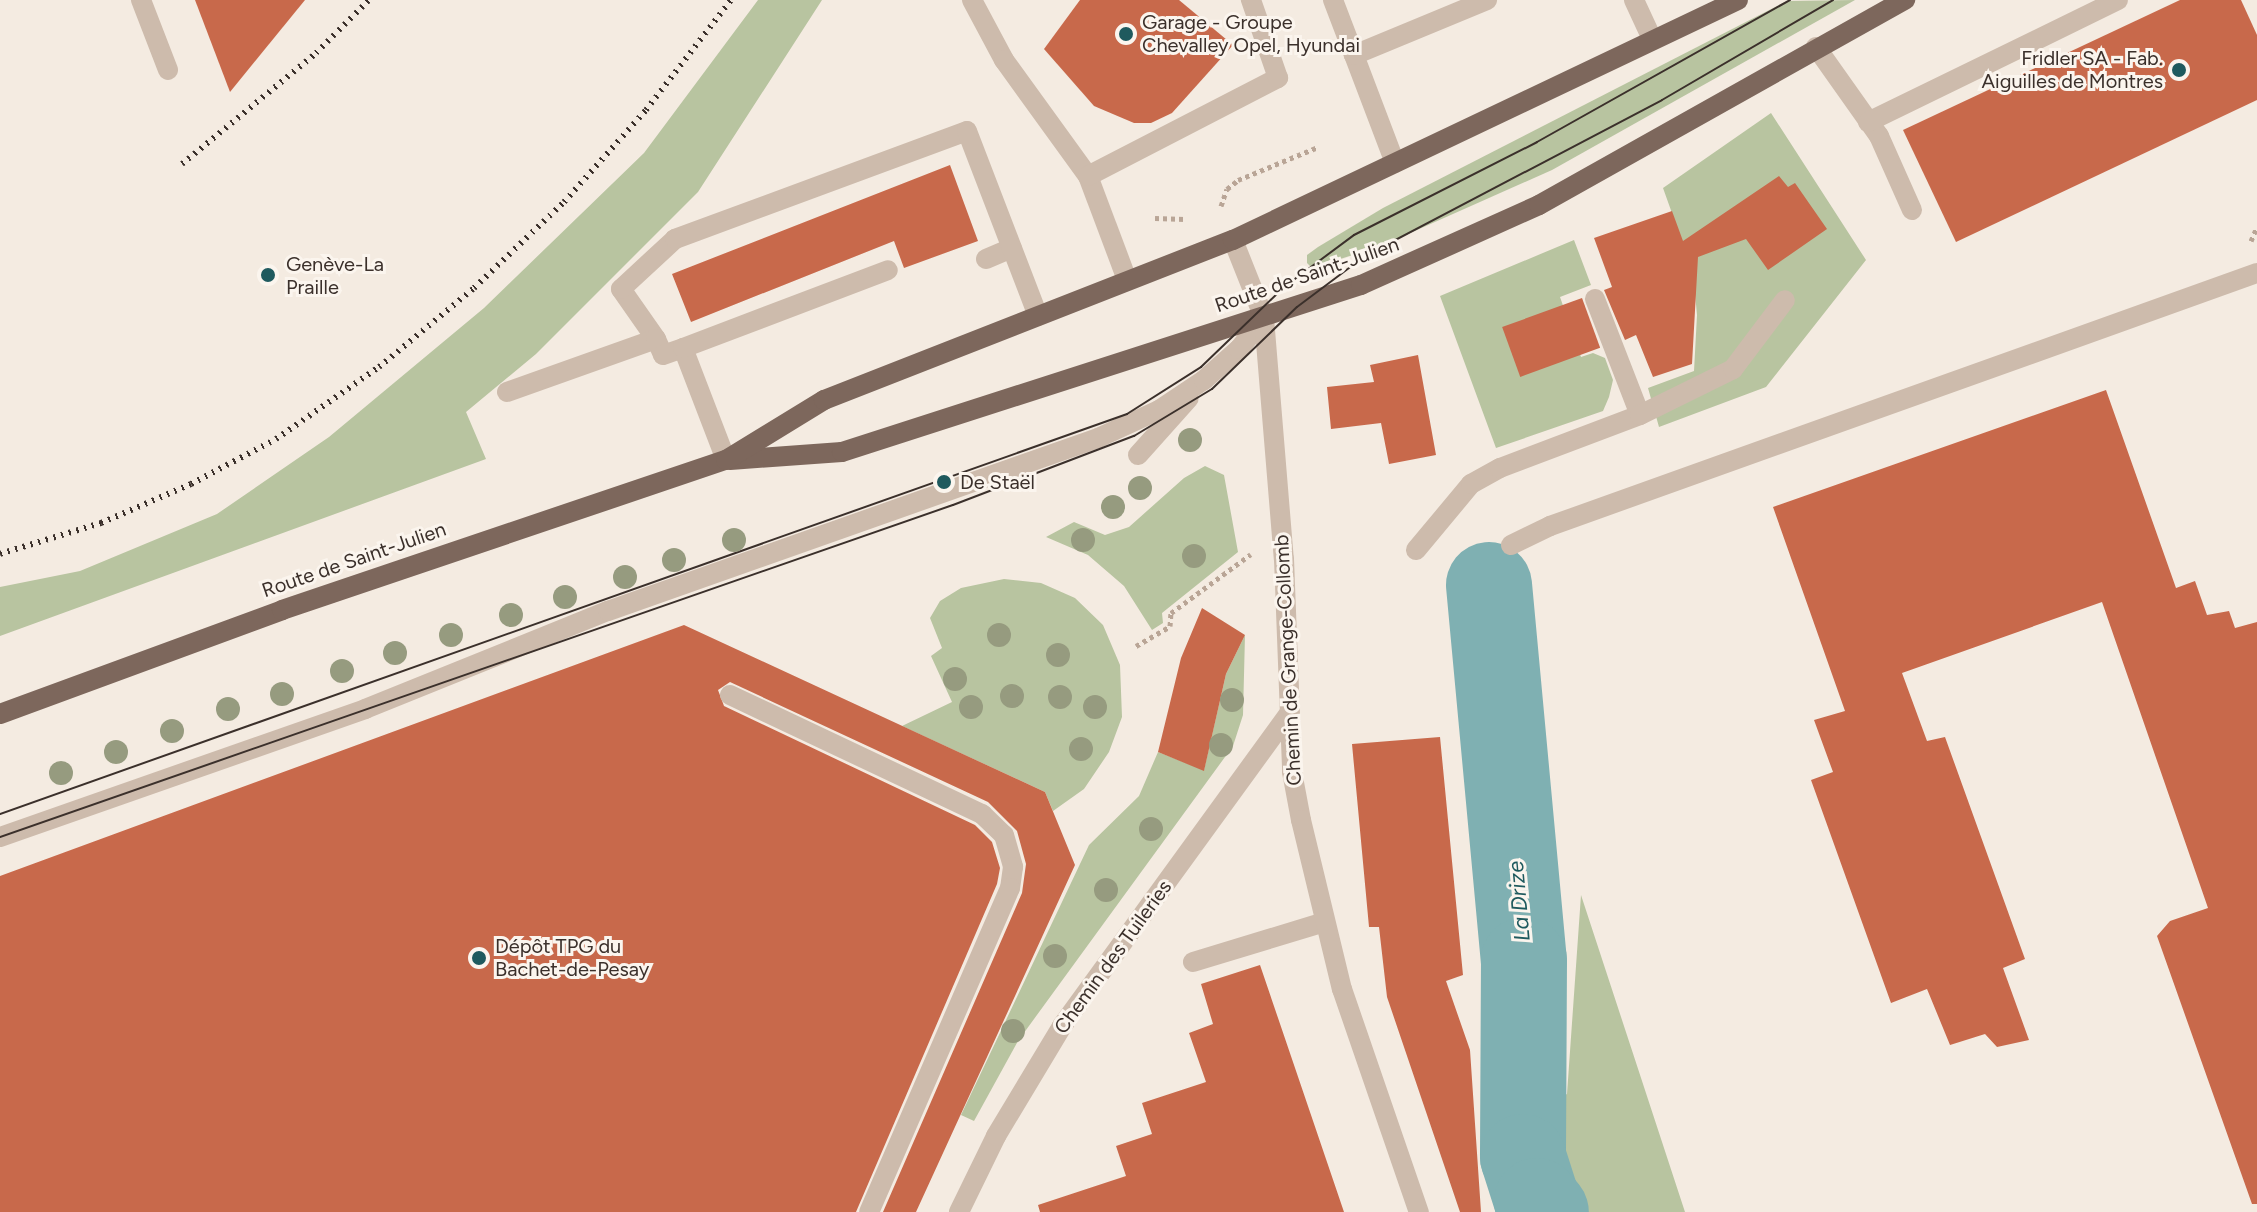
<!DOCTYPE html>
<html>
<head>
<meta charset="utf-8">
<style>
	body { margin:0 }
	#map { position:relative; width:2257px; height:1212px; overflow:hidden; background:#f4ebe1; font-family:Figtree,sans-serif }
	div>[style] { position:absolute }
	.green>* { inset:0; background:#b8c4a0 }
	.river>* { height:86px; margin:-43px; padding:0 43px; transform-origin:43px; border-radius:43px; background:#7fb0b2 }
	.building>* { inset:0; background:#c8694b; transform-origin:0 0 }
	.path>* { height:5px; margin-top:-2.5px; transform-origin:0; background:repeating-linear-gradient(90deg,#b9a596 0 4px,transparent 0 8px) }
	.lane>* { height:20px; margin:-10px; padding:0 10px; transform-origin:10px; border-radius:10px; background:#cdbbac }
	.street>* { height:20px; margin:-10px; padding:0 10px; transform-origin:10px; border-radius:10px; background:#cdbbac }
	.primary>* { height:20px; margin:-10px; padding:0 10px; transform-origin:10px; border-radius:10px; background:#7d675c }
	.tram>* { height:2px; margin:-1px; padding:0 1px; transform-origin:1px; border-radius:1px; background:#3b302b }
	.rail>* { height:6px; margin-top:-3px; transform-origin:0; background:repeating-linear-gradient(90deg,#3b302b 0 2px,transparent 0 8px) }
	.trees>* { width:24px; height:24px; margin:-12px; border-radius:50%; background:#969b7f }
	.dots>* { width:22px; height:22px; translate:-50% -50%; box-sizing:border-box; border:4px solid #fbf5ee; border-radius:50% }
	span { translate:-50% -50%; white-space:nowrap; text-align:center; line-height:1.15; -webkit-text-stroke:6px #fbf5ee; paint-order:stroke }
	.poi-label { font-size:20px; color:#3b302b }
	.left { translate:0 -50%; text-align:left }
	.right { translate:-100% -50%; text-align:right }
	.street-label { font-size:20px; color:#3b302b }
	.water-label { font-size:22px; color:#1f5a5e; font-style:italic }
</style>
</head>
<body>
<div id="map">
	<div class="green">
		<i style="clip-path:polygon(758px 0,822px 0,698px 192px,536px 354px,466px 412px,486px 459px,0 636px,0 587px,80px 571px,217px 514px,329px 437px,484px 308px,644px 153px)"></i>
		<i style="clip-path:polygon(1855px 0,1552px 170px,1381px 246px,1312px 268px,1307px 263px,1307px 255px,1318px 247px,1383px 208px,1787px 1px)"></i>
		<i style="clip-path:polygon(1771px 113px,1866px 260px,1766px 387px,1659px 427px,1648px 388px,1694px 371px,1697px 315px,1693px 272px,1663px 188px)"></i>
		<i style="clip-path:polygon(1574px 240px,1591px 285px,1560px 297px,1581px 357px,1593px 353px,1605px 358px,1613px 380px,1609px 397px,1603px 411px,1496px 448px,1440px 296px)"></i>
		<i style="clip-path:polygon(1205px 466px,1224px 475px,1238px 552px,1162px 613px,1163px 623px,1152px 630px,1124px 586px,1088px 555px,1046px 537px,1074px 522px,1105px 535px,1129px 527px,1184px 478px)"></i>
		<i style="clip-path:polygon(1004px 579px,1041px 583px,1075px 598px,1103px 625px,1120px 665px,1122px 717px,1109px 752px,1084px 789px,1053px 811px,1045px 792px,902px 726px,952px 702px,931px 656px,942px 648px,930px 618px,940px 601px,961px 588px)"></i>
		<i style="clip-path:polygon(1245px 635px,1243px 715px,1233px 746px,1018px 1041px,974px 1121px,961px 1115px,1089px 845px,1139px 796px,1158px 752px,1204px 770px,1226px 674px)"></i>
		<i style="clip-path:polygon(1581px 895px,1685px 1212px,1498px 1212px,1490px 1137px,1567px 1094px)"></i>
	</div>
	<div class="river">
		<i style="left:1489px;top:585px;width:377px;rotate:84.7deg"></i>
		<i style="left:1524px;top:960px;width:197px;rotate:90.3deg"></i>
		<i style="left:1523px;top:1157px;width:46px;rotate:72.3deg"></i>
		<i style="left:1537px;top:1201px;width:14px;rotate:51deg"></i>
	</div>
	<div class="building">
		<i style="clip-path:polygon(195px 0,305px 0,230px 92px)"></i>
		<i style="clip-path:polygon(1080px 0,1179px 0,1233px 45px,1172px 113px,1151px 123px,1134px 123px,1094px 106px,1044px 49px)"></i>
		<i style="clip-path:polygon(2180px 0,2241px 0,2257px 35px,2257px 100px,1956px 242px,1903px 130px)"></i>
		<i style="clip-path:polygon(950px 165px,978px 241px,904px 268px,894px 241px,691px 322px,672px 274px)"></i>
		<i style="clip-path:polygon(1779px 176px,1788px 187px,1795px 183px,1827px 229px,1768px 270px,1746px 239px,1698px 257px,1692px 364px,1653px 377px,1636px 335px,1625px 340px,1604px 290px,1612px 287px,1594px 238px,1672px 211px,1683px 241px)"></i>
		<i style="left:1582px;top:298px;width:53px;height:85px;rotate:70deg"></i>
		<i style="clip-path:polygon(1418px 355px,1436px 455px,1389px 464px,1381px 423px,1331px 429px,1327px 387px,1374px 382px,1370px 365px)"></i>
		<i style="clip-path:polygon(2106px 390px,2176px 588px,2195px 581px,2207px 615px,2229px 611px,2235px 628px,2257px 622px,2257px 1204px,2252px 1204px,2157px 936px,2170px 921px,2208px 908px,2102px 602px,1902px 673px,1927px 741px,1945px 737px,2025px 959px,2003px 968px,2029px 1040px,1997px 1047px,1985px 1034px,1950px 1045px,1927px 989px,1891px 1003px,1811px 780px,1833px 772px,1814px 720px,1845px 711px,1773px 507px)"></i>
		<i style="clip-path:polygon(1202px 608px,1245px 635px,1226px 674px,1204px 771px,1158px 752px,1181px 658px)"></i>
		<i style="clip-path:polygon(684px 625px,1045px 792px,1075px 865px,916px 1212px,883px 1212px,1022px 893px,1026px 864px,1017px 831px,988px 802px,730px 682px,718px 690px,724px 706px,975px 825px,992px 842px,1000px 868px,997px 884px,856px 1212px,0 1212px,0 876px)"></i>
		<i style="clip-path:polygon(1440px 737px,1463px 975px,1446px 981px,1470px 1050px,1481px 1212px,1460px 1212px,1387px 997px,1379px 927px,1369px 927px,1352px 744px)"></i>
		<i style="clip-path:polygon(1260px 965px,1344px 1212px,1040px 1212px,1038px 1205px,1126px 1176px,1116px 1146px,1152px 1134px,1142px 1103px,1206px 1082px,1189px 1033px,1213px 1024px,1201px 984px)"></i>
	</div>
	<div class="path">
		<i style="left:1221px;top:206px;width:18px;rotate:-71deg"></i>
		<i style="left:1227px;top:189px;width:14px;rotate:-39deg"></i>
		<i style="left:1238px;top:180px;width:87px;rotate:-22.4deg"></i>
		<i style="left:1155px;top:218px;width:30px;rotate:2deg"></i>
		<i style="left:2251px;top:241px;width:15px;rotate:-67deg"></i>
		<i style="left:1136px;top:646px;width:39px;rotate:-30deg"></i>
		<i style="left:1170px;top:626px;width:13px;rotate:-86deg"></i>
		<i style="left:1171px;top:613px;width:99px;rotate:-36.4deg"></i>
	</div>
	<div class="lane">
		<i style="left:141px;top:0;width:75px;rotate:68.9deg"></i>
		<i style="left:972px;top:0;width:68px;rotate:61.9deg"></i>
		<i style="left:1004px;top:60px;width:143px;rotate:54.1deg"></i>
		<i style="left:1088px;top:176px;width:111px;rotate:69.4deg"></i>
		<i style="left:1333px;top:0;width:59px;rotate:69.1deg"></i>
		<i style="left:1634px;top:0;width:43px;rotate:65.2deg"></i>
		<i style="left:1816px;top:47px;width:109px;rotate:54.7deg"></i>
		<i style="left:1879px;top:136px;width:81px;rotate:66deg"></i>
		<i style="left:1868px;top:122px;width:278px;rotate:-26deg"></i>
		<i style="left:1395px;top:163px;width:116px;rotate:-110.8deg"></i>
		<i style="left:1354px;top:55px;width:144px;rotate:-22.5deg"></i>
		<i style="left:1088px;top:176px;width:214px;rotate:-27.3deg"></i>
		<i style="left:1278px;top:78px;width:83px;rotate:-109.1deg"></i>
		<i style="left:986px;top:259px;width:28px;rotate:-23deg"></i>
		<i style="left:1595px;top:299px;width:124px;rotate:68.8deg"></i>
		<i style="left:656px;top:339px;width:61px;rotate:-125deg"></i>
		<i style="left:621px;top:289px;width:74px;rotate:-42.8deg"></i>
		<i style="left:675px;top:239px;width:311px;rotate:-20.3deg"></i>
		<i style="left:967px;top:131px;width:198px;rotate:69deg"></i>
		<i style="left:507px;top:392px;width:158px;rotate:-19.6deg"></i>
		<i style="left:656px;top:339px;width:17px;rotate:66deg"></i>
		<i style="left:663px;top:355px;width:21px;rotate:-19deg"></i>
		<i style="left:1138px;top:455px;width:76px;rotate:-48.2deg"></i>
		<i style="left:726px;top:460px;width:120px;rotate:-111deg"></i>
		<i style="left:683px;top:348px;width:219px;rotate:-20.8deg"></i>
		<i style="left:1511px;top:545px;width:43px;rotate:-26deg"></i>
		<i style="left:1550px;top:526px;width:751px;rotate:-19.69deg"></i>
		<i style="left:1416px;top:550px;width:86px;rotate:-50.2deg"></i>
		<i style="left:1471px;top:484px;width:33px;rotate:-29deg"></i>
		<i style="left:1500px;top:468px;width:150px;rotate:-20.7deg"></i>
		<i style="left:1640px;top:415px;width:104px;rotate:-26.3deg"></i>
		<i style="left:1733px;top:369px;width:86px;rotate:-53deg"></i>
		<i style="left:730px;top:695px;width:279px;rotate:25.3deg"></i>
		<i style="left:982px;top:814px;width:30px;rotate:44deg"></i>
		<i style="left:1004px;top:835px;width:33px;rotate:74deg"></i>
		<i style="left:1013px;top:867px;width:21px;rotate:98deg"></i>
		<i style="left:1010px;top:888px;width:353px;rotate:113.5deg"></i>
		<i style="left:0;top:837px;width:387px;rotate:-19.3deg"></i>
		<i style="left:365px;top:709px;width:262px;rotate:-22deg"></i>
		<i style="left:608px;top:611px;width:520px;rotate:-19.45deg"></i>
		<i style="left:1098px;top:438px;width:67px;rotate:-24.7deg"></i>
		<i style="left:1159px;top:410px;width:54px;rotate:-33.7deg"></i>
		<i style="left:1204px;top:380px;width:47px;rotate:-41.5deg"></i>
		<i style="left:1239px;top:349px;width:40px;rotate:-51deg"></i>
		<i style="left:1193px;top:962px;width:138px;rotate:-16.9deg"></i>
	</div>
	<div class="street">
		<i style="left:1233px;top:240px;width:84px;rotate:68.3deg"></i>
		<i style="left:1264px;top:318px;width:242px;rotate:85.3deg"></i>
		<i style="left:1284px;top:559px;width:213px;rotate:87.8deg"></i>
		<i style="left:1292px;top:772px;width:49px;rotate:79.4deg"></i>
		<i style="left:1301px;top:820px;width:174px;rotate:76.4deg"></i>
		<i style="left:1342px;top:989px;width:236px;rotate:71deg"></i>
		<i style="left:959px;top:1212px;width:85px;rotate:-64deg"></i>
		<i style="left:996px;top:1136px;width:128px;rotate:-59deg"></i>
		<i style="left:1062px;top:1026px;width:384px;rotate:-54deg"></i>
	</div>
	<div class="primary">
		<i style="left:730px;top:460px;width:112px;rotate:-4.1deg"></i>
		<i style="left:842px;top:452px;width:545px;rotate:-17.84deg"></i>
		<i style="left:1361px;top:285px;width:195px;rotate:-24.2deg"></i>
		<i style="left:1539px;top:205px;width:420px;rotate:-29.3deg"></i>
		<i style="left:0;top:714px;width:301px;rotate:-20.2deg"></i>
		<i style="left:282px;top:610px;width:469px;rotate:-18.7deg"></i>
		<i style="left:726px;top:460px;width:115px;rotate:-31.5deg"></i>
		<i style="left:824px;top:400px;width:439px;rotate:-21.4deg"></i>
		<i style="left:1233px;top:240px;width:559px;rotate:-25.42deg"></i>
	</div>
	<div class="tram">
		<i style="left:0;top:814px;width:1196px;rotate:-19.54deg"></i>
		<i style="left:1127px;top:414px;width:88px;rotate:-32.4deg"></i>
		<i style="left:1201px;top:367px;width:115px;rotate:-43.9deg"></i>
		<i style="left:1284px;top:287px;width:87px;rotate:-36.6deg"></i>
		<i style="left:1354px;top:235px;width:205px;rotate:-26.9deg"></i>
		<i style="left:1537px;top:142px;width:290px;rotate:-29.3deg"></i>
		<i style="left:0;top:837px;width:1009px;rotate:-19.21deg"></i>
		<i style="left:953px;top:505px;width:194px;rotate:-20.9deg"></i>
		<i style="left:1134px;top:436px;width:91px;rotate:-31.1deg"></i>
		<i style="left:1212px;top:389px;width:118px;rotate:-44deg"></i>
		<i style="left:1297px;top:307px;width:85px;rotate:-36.9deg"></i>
		<i style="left:1365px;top:256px;width:335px;rotate:-27.7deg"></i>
		<i style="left:1662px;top:100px;width:198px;rotate:-30.3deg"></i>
	</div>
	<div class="rail">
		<i style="left:182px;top:164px;width:174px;rotate:-39.6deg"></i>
		<i style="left:316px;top:53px;width:75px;rotate:-45deg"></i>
		<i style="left:0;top:554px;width:106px;rotate:-17.1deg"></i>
		<i style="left:101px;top:523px;width:98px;rotate:-23.4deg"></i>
		<i style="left:191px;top:484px;width:96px;rotate:-27.9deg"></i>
		<i style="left:276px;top:439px;width:126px;rotate:-35deg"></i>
		<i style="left:379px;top:367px;width:124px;rotate:-39.7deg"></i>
		<i style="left:474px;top:288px;width:124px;rotate:-43.7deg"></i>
		<i style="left:564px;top:202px;width:123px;rotate:-48.3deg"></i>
		<i style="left:646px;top:110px;width:139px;rotate:-52.3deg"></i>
	</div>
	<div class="trees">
		<i style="left:1190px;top:440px"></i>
		<i style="left:1140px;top:488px"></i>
		<i style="left:1113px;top:507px"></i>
		<i style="left:734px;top:540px"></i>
		<i style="left:1083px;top:540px"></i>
		<i style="left:1194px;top:556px"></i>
		<i style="left:674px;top:560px"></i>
		<i style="left:625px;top:577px"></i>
		<i style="left:565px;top:597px"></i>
		<i style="left:511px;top:615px"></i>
		<i style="left:451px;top:635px"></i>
		<i style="left:999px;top:635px"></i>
		<i style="left:395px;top:653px"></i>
		<i style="left:1058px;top:655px"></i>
		<i style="left:342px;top:671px"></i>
		<i style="left:955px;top:679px"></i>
		<i style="left:282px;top:694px"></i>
		<i style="left:1012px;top:696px"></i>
		<i style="left:1060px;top:697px"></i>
		<i style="left:1232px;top:700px"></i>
		<i style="left:971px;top:707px"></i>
		<i style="left:1095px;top:707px"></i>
		<i style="left:228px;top:709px"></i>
		<i style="left:172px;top:731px"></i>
		<i style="left:1221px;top:745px"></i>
		<i style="left:1081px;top:749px"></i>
		<i style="left:116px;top:752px"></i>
		<i style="left:61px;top:773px"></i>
		<i style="left:1151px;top:829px"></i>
		<i style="left:1106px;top:890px"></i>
		<i style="left:1055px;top:956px"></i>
		<i style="left:1013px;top:1031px"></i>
	</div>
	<div class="dots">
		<i style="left:1126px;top:34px;background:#1f5a5e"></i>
		<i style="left:2179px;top:70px;background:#1f5a5e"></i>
		<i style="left:268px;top:275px;background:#1f5a5e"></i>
		<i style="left:944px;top:482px;background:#1f5a5e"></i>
		<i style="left:479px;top:958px;background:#1f5a5e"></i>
	</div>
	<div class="poi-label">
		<span class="left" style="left:1142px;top:34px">Garage - Groupe<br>Chevalley Opel, Hyundai</span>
		<span class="right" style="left:2163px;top:70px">Fridler SA - Fab.<br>Aiguilles de Montres</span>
		<span class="left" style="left:286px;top:276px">Genève-La<br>Praille</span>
		<span class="left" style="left:960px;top:482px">De Staël</span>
		<span class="left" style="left:495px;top:958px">Dépôt TPG du<br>Bachet-de-Pesay</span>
	</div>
	<div class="street-label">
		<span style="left:1307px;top:275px;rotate:-19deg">Route de Saint-Julien</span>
		<span style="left:354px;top:560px;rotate:-19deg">Route de Saint-Julien</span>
		<span style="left:1288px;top:660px;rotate:-93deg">Chemin de Grange-Collomb</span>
		<span style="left:1113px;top:957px;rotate:-54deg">Chemin des Tuileries</span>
	</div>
	<div class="water-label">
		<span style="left:1519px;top:901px;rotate:-95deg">La Drize</span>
	</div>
</div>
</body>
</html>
